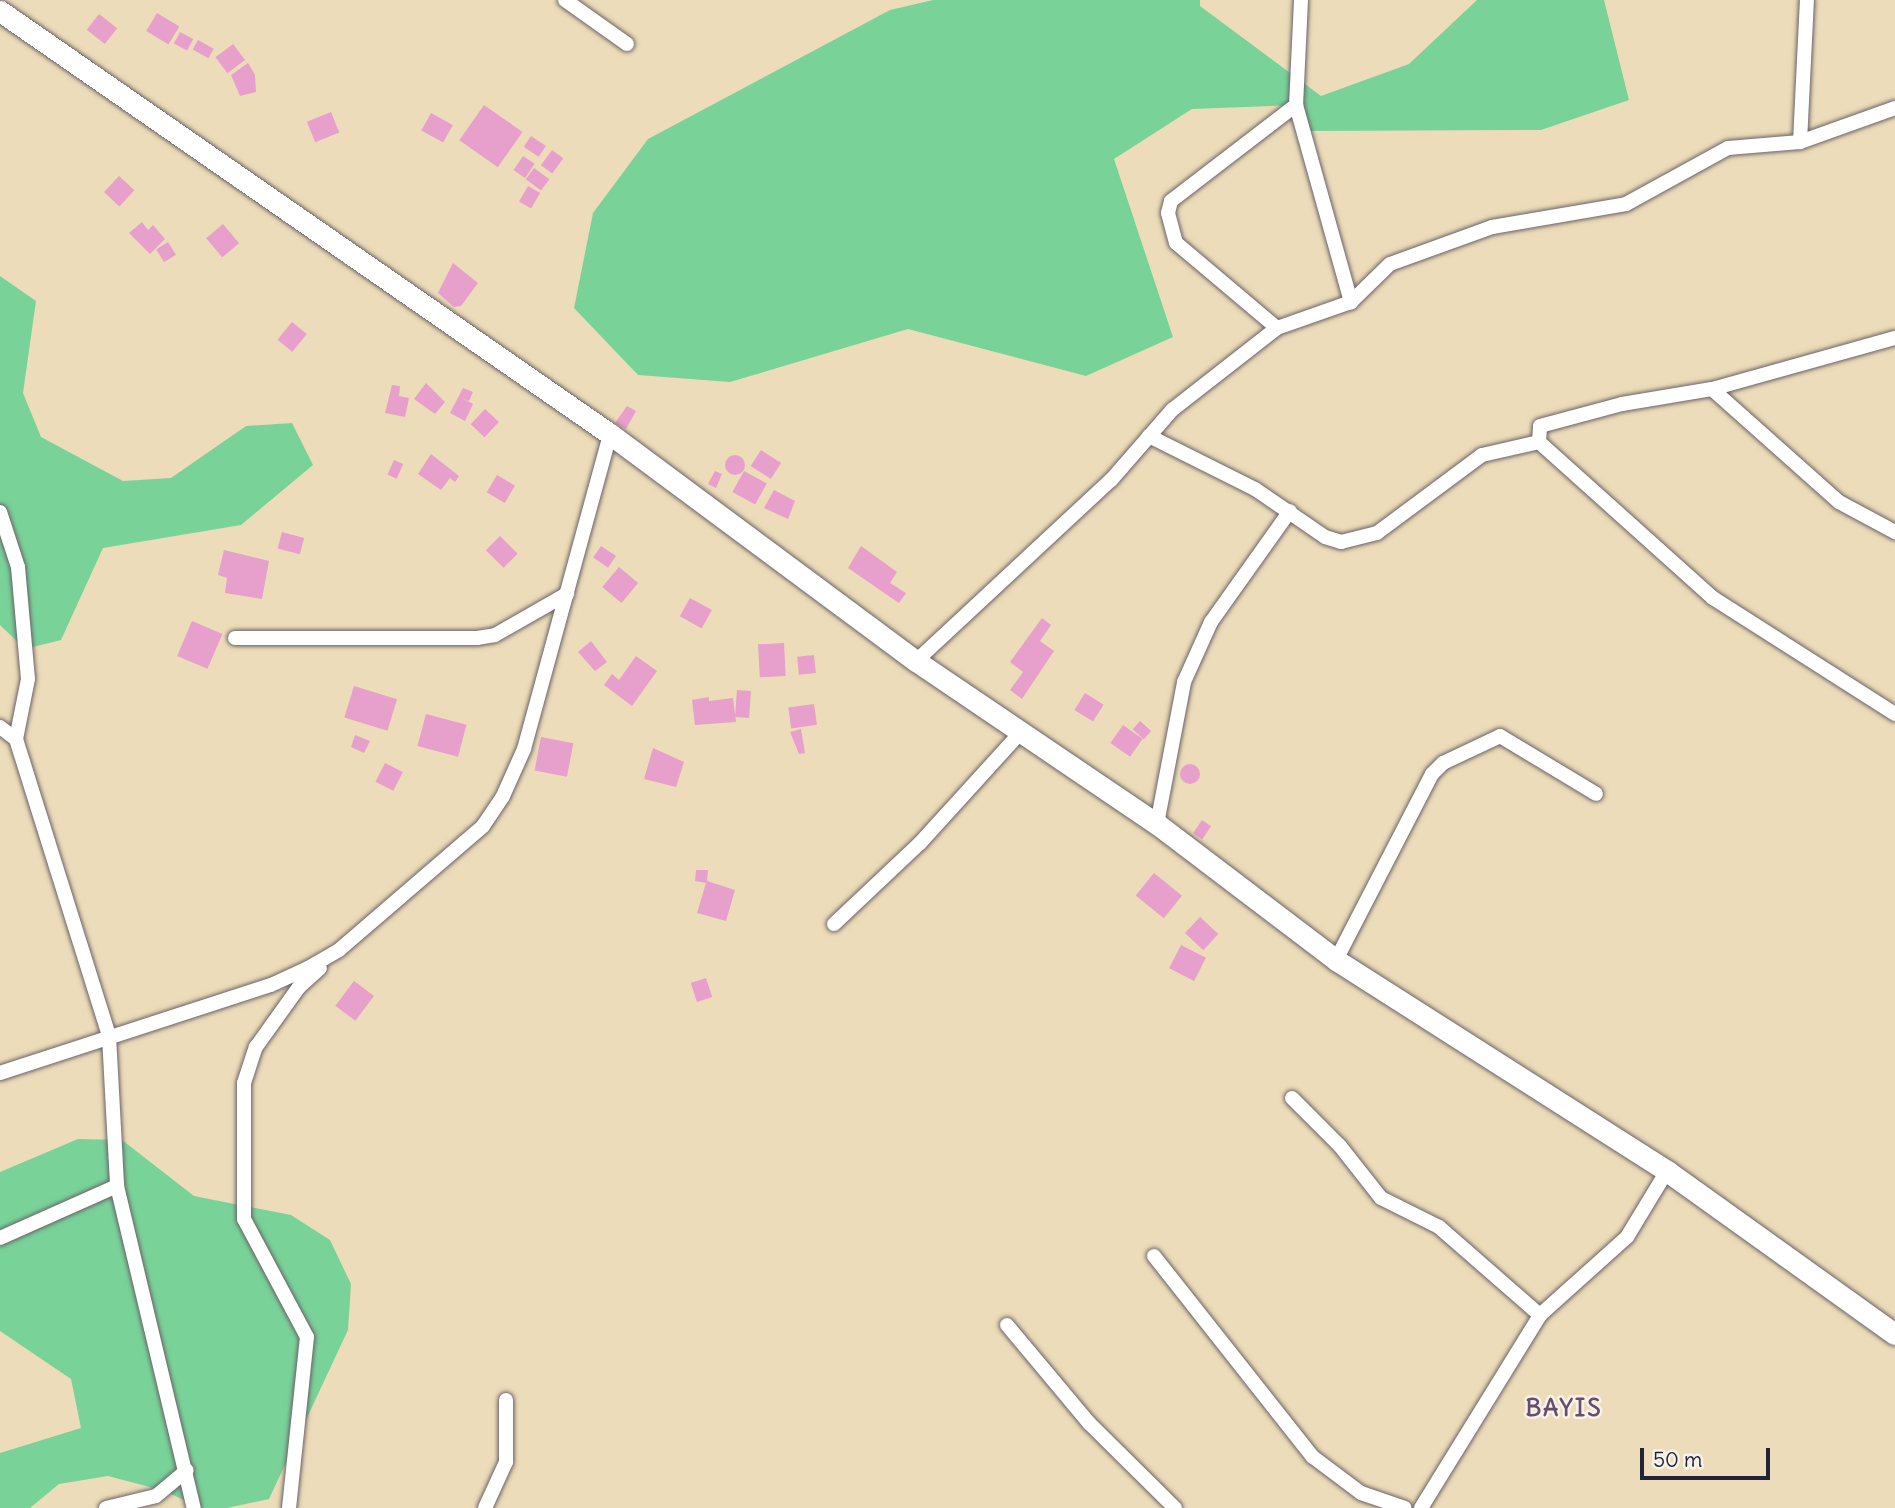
<!DOCTYPE html>
<html>
<head>
<meta charset="utf-8">
<style>
	body { margin:0 }
	#map { position:relative; width:1895px; height:1508px; overflow:hidden; background:#eddcb9; font-family:Delius,sans-serif }
	div>[style] { position:absolute }
	.green>* { inset:0; background:#79d399 }
	.building>* { inset:0; background:#e79fcb; transform-origin:0 0 }
	.round { border-radius:50% }
	.roads { filter:drop-shadow(0 0 2px #696367) drop-shadow(0 0 2px #696367) }
	.street>* { height:14px; margin:-7px; padding:0 7px; transform-origin:7px; border-radius:7px; background:#fff }
	.primary>* { height:21px; margin:-10.5px; padding:0 10.5px; transform-origin:10.5px; border-radius:10.5px; background:#fff }
	span { translate:-50% -50%; white-space:nowrap; text-align:center; line-height:1.15; -webkit-text-stroke:5px #f7f3e8; paint-order:stroke }
	.district-label { font-size:24px; color:#674e6d; font-weight:700; letter-spacing:2px }
	.scale { position:absolute; left:1640px; top:1448px; width:130px; height:32px; box-sizing:border-box; border:4px solid #22223b; border-top:0; padding-left:9px; font-size:21px; line-height:24px; white-space:nowrap; color:#22223b; -webkit-text-stroke:5px #f7f3e8; paint-order:stroke }
</style>
</head>
<body>
<div id="map">
	<div class="green">
		<i style="clip-path:polygon(933px 0,1200px 0,1200px 6px,1321px 96px,1409px 64px,1477px 0,1604px 0,1629px 100px,1541px 130px,1302px 131px,1296px 105px,1192px 109px,1114px 159px,1173px 337px,1086px 376px,908px 329px,730px 382px,638px 375px,574px 308px,593px 213px,648px 139px,890px 10px)"></i>
		<i style="clip-path:polygon(0 276px,36px 301px,23px 393px,41px 437px,123px 481px,171px 478px,246px 426px,292px 423px,313px 465px,241px 525px,103px 548px,61px 640px,25px 649px,0 625px)"></i>
		<i style="clip-path:polygon(78px 1139px,122px 1140px,194px 1196px,291px 1215px,330px 1240px,351px 1284px,348px 1330px,269px 1499px,227px 1508px,200px 1508px,165px 1491px,108px 1476px,59px 1484px,30px 1508px,0 1508px,0 1453px,81px 1428px,71px 1379px,0 1331px,0 1172px)"></i>
	</div>
	<div class="building">
		<i style="left:157px;top:13px;width:26px;height:21px;rotate:31deg"></i>
		<i style="left:99px;top:14px;width:23px;height:20px;rotate:38deg"></i>
		<i style="left:180px;top:32px;width:15px;height:13px;rotate:28deg"></i>
		<i style="left:198px;top:40px;width:18px;height:11px;rotate:29deg"></i>
		<i style="left:233px;top:44px;width:20px;height:22px;rotate:53deg"></i>
		<i style="clip-path:polygon(248px 63px,255px 75px,256px 92px,240px 96px,231px 75px)"></i>
		<i style="left:484px;top:105px;width:47px;height:43px;rotate:35deg"></i>
		<i style="left:331px;top:112px;width:22px;height:26px;rotate:68deg"></i>
		<i style="left:431px;top:113px;width:25px;height:20px;rotate:29deg"></i>
		<i style="left:531px;top:136px;width:18px;height:13px;rotate:34deg"></i>
		<i style="left:552px;top:150px;width:14px;height:19px;rotate:36deg"></i>
		<i style="left:523px;top:156px;width:14px;height:17px;rotate:34deg"></i>
		<i style="left:534px;top:168px;width:19px;height:14px;rotate:36deg"></i>
		<i style="left:119px;top:176px;width:21px;height:22px;rotate:43deg"></i>
		<i style="left:528px;top:186px;width:14px;height:18px;rotate:30deg"></i>
		<i style="clip-path:polygon(142px 222px,148px 230px,153px 225px,165px 239px,150px 254px,129px 233px)"></i>
		<i style="left:223px;top:224px;width:25px;height:22px;rotate:50deg"></i>
		<i style="left:168px;top:242px;width:15px;height:14px;rotate:58deg"></i>
		<i style="clip-path:polygon(453px 263px,478px 283px,461px 306px,454px 307px,438px 293px)"></i>
		<i style="left:292px;top:322px;width:19px;height:23px;rotate:39deg"></i>
		<i style="clip-path:polygon(426px 383px,445px 402px,435px 414px,414px 399px)"></i>
		<i style="clip-path:polygon(392px 385px,400px 386px,399px 396px,409px 398px,405px 417px,385px 413px)"></i>
		<i style="clip-path:polygon(463px 388px,473px 392px,469px 401px,462px 398px,473px 404px,465px 421px,450px 413px)"></i>
		<i style="clip-path:polygon(627px 406px,636px 411px,626px 429px,615px 423px)"></i>
		<i style="left:485px;top:409px;width:19px;height:21px;rotate:43deg"></i>
		<i style="left:761px;top:450px;width:24px;height:19px;rotate:33deg"></i>
		<i style="clip-path:polygon(431px 454px,459px 476px,455px 482px,450px 478px,441px 490px,418px 474px)"></i>
		<i class="round" style="left:725px;top:455px;width:20px;height:20px"></i>
		<i style="left:394px;top:460px;width:10px;height:16px;rotate:24deg"></i>
		<i style="clip-path:polygon(715px 471px,722px 474px,716px 488px,708px 484px)"></i>
		<i style="left:744px;top:471px;width:26px;height:24px;rotate:29deg"></i>
		<i style="left:497px;top:475px;width:21px;height:20px;rotate:31deg"></i>
		<i style="clip-path:polygon(774px 490px,795px 501px,788px 519px,764px 508px)"></i>
		<i style="left:282px;top:532px;width:23px;height:17px;rotate:15deg"></i>
		<i style="left:500px;top:536px;width:25px;height:20px;rotate:45deg"></i>
		<i style="left:601px;top:546px;width:18px;height:14px;rotate:34deg"></i>
		<i style="clip-path:polygon(861px 546px,897px 572px,890px 583px,906px 593px,899px 603px,848px 568px)"></i>
		<i style="clip-path:polygon(224px 550px,269px 561px,262px 599px,225px 593px,227px 578px,218px 575px)"></i>
		<i style="left:619px;top:567px;width:25px;height:26px;rotate:40deg"></i>
		<i style="left:690px;top:598px;width:25px;height:21px;rotate:29deg"></i>
		<i style="clip-path:polygon(1042px 618px,1051px 625px,1040px 641px,1054px 651px,1022px 699px,1010px 690px,1023px 672px,1010px 662px)"></i>
		<i style="left:192px;top:621px;width:33px;height:38px;rotate:23deg"></i>
		<i style="clip-path:polygon(591px 641px,607px 662px,595px 671px,578px 652px)"></i>
		<i style="left:784px;top:643px;width:33px;height:26px;rotate:87deg"></i>
		<i style="left:814px;top:655px;width:18px;height:17px;rotate:84deg"></i>
		<i style="clip-path:polygon(636px 656px,657px 671px,632px 706px,604px 685px,612px 674px,619px 680px)"></i>
		<i style="left:354px;top:686px;width:45px;height:33px;rotate:17deg"></i>
		<i style="left:737px;top:690px;width:14px;height:27px;rotate:4deg"></i>
		<i style="left:1085px;top:693px;width:22px;height:20px;rotate:32deg"></i>
		<i style="clip-path:polygon(709px 697px,709px 701px,733px 698px,736px 722px,695px 725px,692px 700px)"></i>
		<i style="left:814px;top:704px;width:21px;height:26px;rotate:82deg"></i>
		<i style="left:426px;top:714px;width:42px;height:33px;rotate:15deg"></i>
		<i style="left:1140px;top:721px;width:15px;height:11px;rotate:42deg"></i>
		<i style="left:1123px;top:725px;width:24px;height:22px;rotate:35deg"></i>
		<i style="clip-path:polygon(801px 729px,805px 753px,799px 754px,790px 732px)"></i>
		<i style="clip-path:polygon(355px 735px,370px 741px,364px 753px,351px 747px)"></i>
		<i style="left:541px;top:737px;width:33px;height:34px;rotate:11deg"></i>
		<i style="clip-path:polygon(653px 748px,684px 762px,676px 787px,644px 779px)"></i>
		<i style="left:385px;top:763px;width:20px;height:21px;rotate:27deg"></i>
		<i class="round" style="left:1180px;top:764px;width:20px;height:20px"></i>
		<i style="left:1202px;top:820px;width:11px;height:16px;rotate:34deg"></i>
		<i style="clip-path:polygon(696px 870px,708px 870px,707px 881px,735px 890px,726px 921px,697px 913px,706px 883px,695px 881px)"></i>
		<i style="left:1154px;top:873px;width:36px;height:29px;rotate:39deg"></i>
		<i style="left:1200px;top:917px;width:25px;height:22px;rotate:43deg"></i>
		<i style="left:1181px;top:945px;width:28px;height:26px;rotate:27deg"></i>
		<i style="left:706px;top:978px;width:20px;height:16px;rotate:72deg"></i>
		<i style="left:354px;top:981px;width:25px;height:31px;rotate:37deg"></i>
	</div>
	<div class="roads">
		<div class="street">
			<i style="left:565px;top:0;width:76px;rotate:35.4deg"></i>
			<i style="left:1301px;top:0;width:105px;rotate:92.7deg"></i>
			<i style="left:1296px;top:105px;width:205px;rotate:74.4deg"></i>
			<i style="left:1800px;top:142px;width:142px;rotate:-87.2deg"></i>
			<i style="left:1277px;top:328px;width:132px;rotate:-139.9deg"></i>
			<i style="left:1176px;top:243px;width:31px;rotate:-105deg"></i>
			<i style="left:1168px;top:213px;width:12px;rotate:-76deg"></i>
			<i style="left:1171px;top:201px;width:158px;rotate:-37.5deg"></i>
			<i style="left:1712px;top:389px;width:170px;rotate:41.7deg"></i>
			<i style="left:1839px;top:502px;width:64px;rotate:28.2deg"></i>
			<i style="left:1149px;top:436px;width:119px;rotate:26.6deg"></i>
			<i style="left:1255px;top:489px;width:85px;rotate:34.4deg"></i>
			<i style="left:1325px;top:537px;width:17px;rotate:17deg"></i>
			<i style="left:1341px;top:542px;width:37px;rotate:-14deg"></i>
			<i style="left:1377px;top:533px;width:131px;rotate:-36.6deg"></i>
			<i style="left:1482px;top:455px;width:58px;rotate:-12.8deg"></i>
			<i style="left:1539px;top:442px;width:16px;rotate:-86deg"></i>
			<i style="left:1540px;top:426px;width:85px;rotate:-15deg"></i>
			<i style="left:1622px;top:404px;width:91px;rotate:-9.5deg"></i>
			<i style="left:1712px;top:389px;width:190px;rotate:-15.6deg"></i>
			<i style="left:1539px;top:442px;width:234px;rotate:41.9deg"></i>
			<i style="left:1713px;top:598px;width:216px;rotate:32.5deg"></i>
			<i style="left:0;top:512px;width:58px;rotate:71.9deg"></i>
			<i style="left:18px;top:567px;width:112px;rotate:84.9deg"></i>
			<i style="left:28px;top:679px;width:61px;rotate:101.3deg"></i>
			<i style="left:235px;top:638px;width:242px"></i>
			<i style="left:477px;top:638px;width:18px;rotate:-9deg"></i>
			<i style="left:495px;top:635px;width:83px;rotate:-29.7deg"></i>
			<i style="left:916px;top:661px;width:266px;rotate:-42.9deg"></i>
			<i style="left:1111px;top:480px;width:93px;rotate:-48.9deg"></i>
			<i style="left:1172px;top:410px;width:133px;rotate:-38deg"></i>
			<i style="left:1277px;top:328px;width:78px;rotate:-19.4deg"></i>
			<i style="left:1351px;top:302px;width:54px;rotate:-44.3deg"></i>
			<i style="left:1390px;top:264px;width:109px;rotate:-19.9deg"></i>
			<i style="left:1492px;top:227px;width:136px;rotate:-9.7deg"></i>
			<i style="left:1626px;top:204px;width:116px;rotate:-28.8deg"></i>
			<i style="left:1728px;top:148px;width:72px;rotate:-4.8deg"></i>
			<i style="left:1800px;top:142px;width:101px;rotate:-19.7deg"></i>
			<i style="left:0;top:727px;width:20px;rotate:37deg"></i>
			<i style="left:16px;top:739px;width:311px;rotate:72.6deg"></i>
			<i style="left:109px;top:1036px;width:150px;rotate:86.9deg"></i>
			<i style="left:117px;top:1186px;width:331px;rotate:76.6deg"></i>
			<i style="left:1157px;top:824px;width:145px;rotate:-79.2deg"></i>
			<i style="left:1184px;top:682px;width:66px;rotate:-65.8deg"></i>
			<i style="left:1211px;top:622px;width:136px;rotate:-54.6deg"></i>
			<i style="left:834px;top:924px;width:118px;rotate:-43.3deg"></i>
			<i style="left:920px;top:843px;width:151px;rotate:-47.7deg"></i>
			<i style="left:1336px;top:960px;width:209px;rotate:-62.7deg"></i>
			<i style="left:1432px;top:774px;width:16px;rotate:-45deg"></i>
			<i style="left:1443px;top:763px;width:63px;rotate:-25.3deg"></i>
			<i style="left:1500px;top:736px;width:112px;rotate:31.1deg"></i>
			<i style="left:0;top:1073px;width:285px;rotate:-18deg"></i>
			<i style="left:271px;top:985px;width:41px;rotate:-24.7deg"></i>
			<i style="left:308px;top:968px;width:36px;rotate:-30deg"></i>
			<i style="left:339px;top:950px;width:190px;rotate:-40.7deg"></i>
			<i style="left:483px;top:826px;width:36px;rotate:-56deg"></i>
			<i style="left:503px;top:796px;width:51px;rotate:-65.9deg"></i>
			<i style="left:524px;top:749px;width:327px;rotate:-74.7deg"></i>
			<i style="left:1292px;top:1098px;width:68px;rotate:45deg"></i>
			<i style="left:1340px;top:1146px;width:66px;rotate:51.7deg"></i>
			<i style="left:1381px;top:1198px;width:65px;rotate:26.6deg"></i>
			<i style="left:1439px;top:1227px;width:134px;rotate:41.1deg"></i>
			<i style="left:0;top:1238px;width:128px;rotate:-24deg"></i>
			<i style="left:1154px;top:1256px;width:256px;rotate:51.7deg"></i>
			<i style="left:1313px;top:1457px;width:60px;rotate:36.9deg"></i>
			<i style="left:1361px;top:1493px;width:46px;rotate:18.8deg"></i>
			<i style="left:1007px;top:1325px;width:128px;rotate:50.1deg"></i>
			<i style="left:1089px;top:1423px;width:121px;rotate:44.7deg"></i>
			<i style="left:106px;top:1508px;width:51px;rotate:-13.5deg"></i>
			<i style="left:156px;top:1496px;width:40px;rotate:-40deg"></i>
			<i style="left:289px;top:1508px;width:172px;rotate:-84deg"></i>
			<i style="left:307px;top:1337px;width:134px;rotate:-118.1deg"></i>
			<i style="left:244px;top:1219px;width:136px;rotate:-90deg"></i>
			<i style="left:244px;top:1083px;width:38px;rotate:-72deg"></i>
			<i style="left:256px;top:1047px;width:74px;rotate:-54.4deg"></i>
			<i style="left:299px;top:987px;width:28px;rotate:-42deg"></i>
			<i style="left:485px;top:1508px;width:51px;rotate:-65.5deg"></i>
			<i style="left:506px;top:1462px;width:62px;rotate:-90deg"></i>
			<i style="left:1421px;top:1508px;width:227px;rotate:-58.3deg"></i>
			<i style="left:1540px;top:1315px;width:117px;rotate:-41.9deg"></i>
			<i style="left:1627px;top:1237px;width:77px;rotate:-58.8deg"></i>
		</div>
		<div class="primary">
			<i style="left:0;top:11px;width:742px;rotate:34.74deg"></i>
			<i style="left:610px;top:434px;width:381px;rotate:36.6deg"></i>
			<i style="left:916px;top:661px;width:291px;rotate:34.1deg"></i>
			<i style="left:1157px;top:824px;width:225px;rotate:37.2deg"></i>
			<i style="left:1336px;top:960px;width:393px;rotate:32.5deg"></i>
			<i style="left:1667px;top:1171px;width:280px;rotate:35.6deg"></i>
		</div>
	</div>
	<div class="district-label">
		<span style="left:1564px;top:1408px">BAYIS</span>
	</div>
	<div class="scale">50 m</div>
</div>
</body>
</html>
